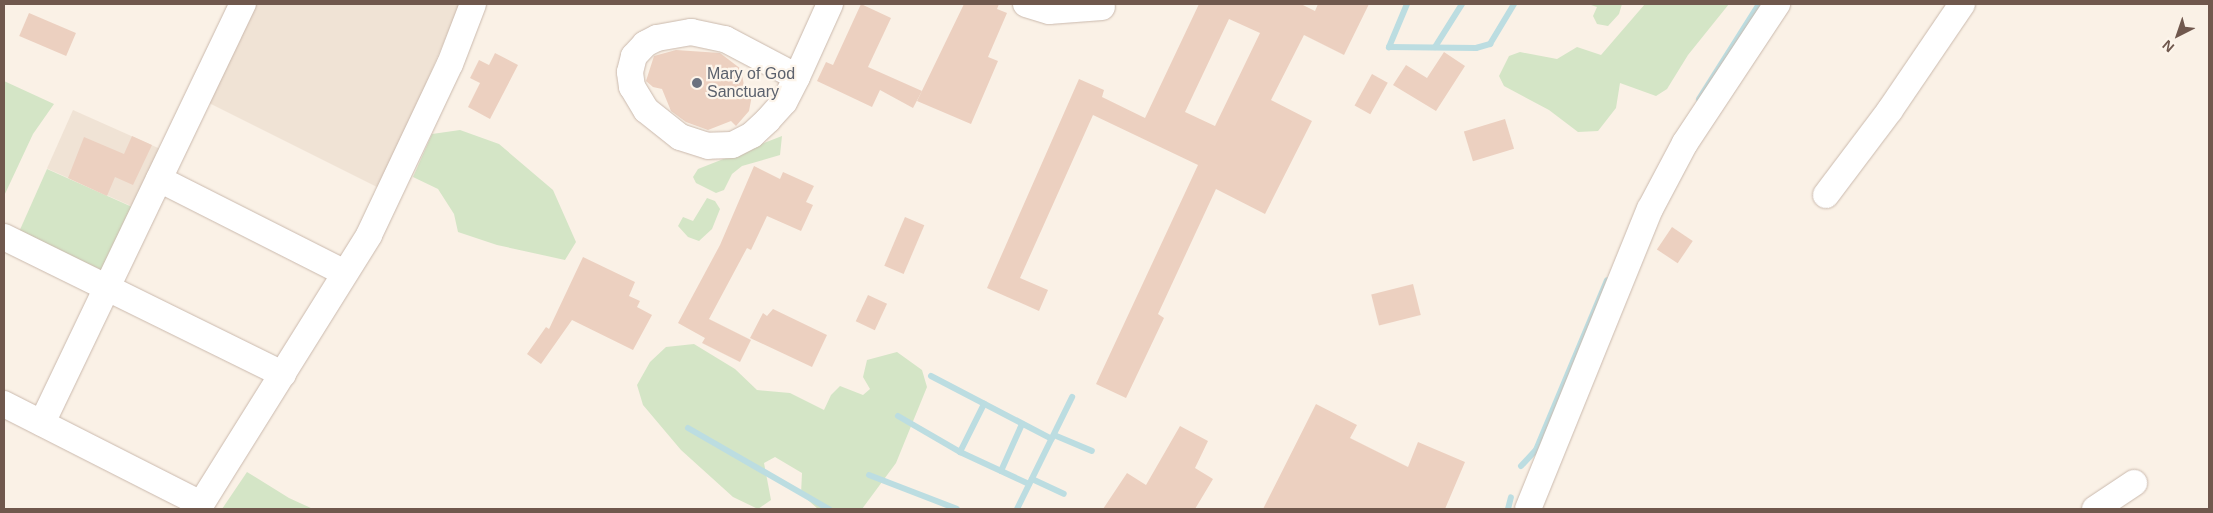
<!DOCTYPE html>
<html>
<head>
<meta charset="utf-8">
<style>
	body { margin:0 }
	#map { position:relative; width:2213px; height:513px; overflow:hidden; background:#faf1e6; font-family:Helvetica,sans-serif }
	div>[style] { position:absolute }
	.residential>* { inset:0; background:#f0e3d5; transform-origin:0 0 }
	.green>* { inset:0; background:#d4e5c6; transform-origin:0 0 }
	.stream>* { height:6px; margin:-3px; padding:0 3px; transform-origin:3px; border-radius:3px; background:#bcdde1 }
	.building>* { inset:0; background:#ecd0c0; transform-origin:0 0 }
	.roads { filter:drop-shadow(0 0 1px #cab9ad) drop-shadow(0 0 1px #cab9ad) }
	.minor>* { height:26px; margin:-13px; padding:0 13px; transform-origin:13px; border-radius:13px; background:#fff }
	.dots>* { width:14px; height:14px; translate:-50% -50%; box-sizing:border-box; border:2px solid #fdf5eb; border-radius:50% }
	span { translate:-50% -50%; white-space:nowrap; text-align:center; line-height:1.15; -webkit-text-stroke:4.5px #fdf5eb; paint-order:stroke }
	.worship-label { font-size:16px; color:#5b616d }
	.left { translate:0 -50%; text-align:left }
	.frame { position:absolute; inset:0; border:5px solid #70584d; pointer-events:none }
	.north { position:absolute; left:2153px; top:10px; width:50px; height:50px; -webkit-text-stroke:4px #fdf5eb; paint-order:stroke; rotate:221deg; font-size:14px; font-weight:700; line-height:20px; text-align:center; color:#70584d }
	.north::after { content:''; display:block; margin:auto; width:18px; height:22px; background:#70584d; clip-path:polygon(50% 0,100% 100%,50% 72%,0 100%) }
</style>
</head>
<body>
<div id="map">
	<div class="residential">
		<i style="clip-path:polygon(252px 4px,460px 4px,381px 189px,205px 101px)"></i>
		<i style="left:73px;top:110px;width:100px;height:64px;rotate:24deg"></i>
	</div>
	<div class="green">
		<i style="clip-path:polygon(1588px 4px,1622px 4px,1619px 14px,1608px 26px,1597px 24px,1593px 16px,1597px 7px)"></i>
		<i style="clip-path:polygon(1645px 4px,1729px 4px,1688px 55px,1667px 89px,1656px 96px,1620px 83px,1616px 108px,1598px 131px,1578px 132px,1549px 110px,1504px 86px,1499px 76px,1509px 56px,1520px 52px,1557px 59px,1577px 47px,1601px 55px)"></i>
		<i style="clip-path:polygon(4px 81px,54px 104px,33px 134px,4px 196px)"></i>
		<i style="clip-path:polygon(460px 130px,499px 144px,553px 190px,576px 242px,565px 260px,497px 245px,458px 232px,454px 214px,438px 189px,413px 177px,432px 134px)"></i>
		<i style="clip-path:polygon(782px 136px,780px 155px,742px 166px,732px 174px,724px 190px,716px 193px,696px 183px,693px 177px,698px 169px)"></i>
		<i style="left:47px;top:169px;width:100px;height:70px;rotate:24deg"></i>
		<i style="clip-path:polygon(707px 198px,715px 201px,720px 209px,712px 229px,699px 241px,688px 237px,678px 226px,683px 217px,693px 221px)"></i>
		<i style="clip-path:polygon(694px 344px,735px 369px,757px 390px,790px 393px,824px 410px,831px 395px,840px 386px,863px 395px,870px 389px,863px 377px,867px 360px,897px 352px,922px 370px,927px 387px,896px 463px,862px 509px,818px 509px,801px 494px,802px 473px,775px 457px,764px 463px,771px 500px,758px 509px,733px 497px,681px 450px,643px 405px,637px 385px,650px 362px,666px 347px)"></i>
		<i style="clip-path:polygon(247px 472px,289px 498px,313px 509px,222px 509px)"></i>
	</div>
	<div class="stream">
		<i style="left:1407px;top:4px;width:47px;rotate:112.7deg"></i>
		<i style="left:1389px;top:47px;width:87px;rotate:0.7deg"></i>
		<i style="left:1476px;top:48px;width:15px;rotate:-16deg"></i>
		<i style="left:1490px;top:44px;width:47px;rotate:-59deg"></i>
		<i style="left:1435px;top:47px;width:51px;rotate:-57.9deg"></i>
		<i style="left:1699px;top:99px;width:112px;rotate:-57.7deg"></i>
		<i style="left:931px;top:376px;width:136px;rotate:27.5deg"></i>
		<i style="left:898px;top:416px;width:72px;rotate:30.1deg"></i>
		<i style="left:960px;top:452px;width:76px;rotate:24.9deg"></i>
		<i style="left:688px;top:428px;width:163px;rotate:29.9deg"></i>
		<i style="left:1054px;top:435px;width:41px;rotate:22.8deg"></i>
		<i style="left:960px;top:452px;width:54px;rotate:-63.4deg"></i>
		<i style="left:1521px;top:466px;width:22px;rotate:-47deg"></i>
		<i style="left:1536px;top:450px;width:184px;rotate:-67.3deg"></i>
		<i style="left:1001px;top:471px;width:51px;rotate:-65.9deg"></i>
		<i style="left:869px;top:475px;width:94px;rotate:21.1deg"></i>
		<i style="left:1032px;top:479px;width:35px;rotate:25deg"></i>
		<i style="left:1017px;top:509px;width:125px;rotate:-63.8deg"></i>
		<i style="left:1508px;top:509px;width:12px;rotate:-76deg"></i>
	</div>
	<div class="building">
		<i style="clip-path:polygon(861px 4px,891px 18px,868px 67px,922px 91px,913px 108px,880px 90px,872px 107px,817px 81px,826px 62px,833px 65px)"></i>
		<i style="clip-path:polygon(964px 4px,999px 4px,997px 9px,1007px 13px,988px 57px,998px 61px,971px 124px,917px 101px)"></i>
		<i style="clip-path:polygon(evenodd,1199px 4px,1301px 4px,1315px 11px,1318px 4px,1369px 4px,1344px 55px,1304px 35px,1271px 100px,1312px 121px,1265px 214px,1216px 189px,1158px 314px,1164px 318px,1126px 398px,1096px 384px,1198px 165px,1093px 115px,1020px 278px,1048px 290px,1039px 311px,987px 288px,1079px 79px,1104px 90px,1102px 97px,1145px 118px,1199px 4px,1229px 19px,1260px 33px,1215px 126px,1185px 112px,1229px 19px)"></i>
		<i style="left:29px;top:13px;width:51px;height:25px;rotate:23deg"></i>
		<i style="clip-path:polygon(676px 50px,720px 53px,741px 69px,745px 91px,753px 90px,749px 111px,736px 126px,731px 121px,708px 130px,686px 122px,671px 111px,662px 89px,653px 87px,646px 81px,654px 56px)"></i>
		<i style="clip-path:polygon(1444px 52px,1465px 66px,1436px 111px,1393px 85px,1406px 65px,1427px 78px)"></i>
		<i style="clip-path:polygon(495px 53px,518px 65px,490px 119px,468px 107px,480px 83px,470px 78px,479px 60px,489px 65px)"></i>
		<i style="left:1372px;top:74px;width:18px;height:36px;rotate:29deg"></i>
		<i style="left:1505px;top:119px;width:31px;height:43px;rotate:73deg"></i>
		<i style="clip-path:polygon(132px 136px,152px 145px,133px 185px,115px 177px,107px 196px,68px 178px,84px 137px,124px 154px)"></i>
		<i style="clip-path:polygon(754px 166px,780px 179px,783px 172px,814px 186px,806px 202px,813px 205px,801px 231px,767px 216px,751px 250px,747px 248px,709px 319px,751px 340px,740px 362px,702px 343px,705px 338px,678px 323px,720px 245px)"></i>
		<i style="left:905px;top:217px;width:21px;height:53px;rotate:23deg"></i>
		<i style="left:1672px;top:227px;width:25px;height:27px;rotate:34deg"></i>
		<i style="clip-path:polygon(583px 257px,635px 282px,629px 296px,640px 301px,637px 307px,652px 315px,633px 350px,572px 320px,541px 364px,527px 354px,546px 327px,549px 329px)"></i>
		<i style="left:1413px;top:284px;width:32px;height:43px;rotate:76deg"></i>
		<i style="left:868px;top:295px;width:21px;height:29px;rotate:25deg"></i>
		<i style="clip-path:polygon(773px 309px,827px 335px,812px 367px,750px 338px,763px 313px,767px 316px)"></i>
		<i style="clip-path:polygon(1316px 404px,1357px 425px,1350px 438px,1408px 467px,1418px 442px,1465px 462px,1445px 509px,1263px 509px)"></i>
		<i style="clip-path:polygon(1180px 426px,1208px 441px,1195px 468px,1213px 479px,1195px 509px,1103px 509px,1127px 473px,1146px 485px)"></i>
	</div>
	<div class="roads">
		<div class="minor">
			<i style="left:1026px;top:4px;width:24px;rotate:17deg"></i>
			<i style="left:1049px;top:11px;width:53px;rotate:-4.3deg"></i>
			<i style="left:691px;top:32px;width:35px;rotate:12deg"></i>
			<i style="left:725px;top:39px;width:81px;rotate:27.8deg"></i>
			<i style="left:797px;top:77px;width:28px;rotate:117deg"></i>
			<i style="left:784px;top:102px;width:24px;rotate:132deg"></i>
			<i style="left:768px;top:120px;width:22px;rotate:137deg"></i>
			<i style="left:752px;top:135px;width:22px;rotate:153deg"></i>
			<i style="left:732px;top:145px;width:24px;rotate:178deg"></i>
			<i style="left:708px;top:146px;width:29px;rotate:-162deg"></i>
			<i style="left:680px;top:137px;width:43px;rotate:-141.5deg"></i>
			<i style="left:646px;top:110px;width:27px;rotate:-121deg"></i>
			<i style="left:632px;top:87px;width:15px;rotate:-98deg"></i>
			<i style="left:630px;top:72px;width:16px;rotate:-76deg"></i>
			<i style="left:634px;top:56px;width:16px;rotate:-47deg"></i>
			<i style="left:645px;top:44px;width:13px;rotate:-27deg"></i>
			<i style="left:657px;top:38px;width:35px;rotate:-10deg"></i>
			<i style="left:797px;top:77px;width:80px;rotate:-65.7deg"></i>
			<i style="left:159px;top:179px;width:208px;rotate:26.8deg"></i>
			<i style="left:1826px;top:195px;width:106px;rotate:-53deg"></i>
			<i style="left:1890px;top:110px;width:128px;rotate:-55.8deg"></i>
			<i style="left:4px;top:237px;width:311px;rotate:26.2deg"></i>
			<i style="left:4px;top:404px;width:221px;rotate:26.9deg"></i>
			<i style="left:42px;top:423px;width:465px;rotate:-64.4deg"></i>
			<i style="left:198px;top:509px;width:323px;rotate:-58deg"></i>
			<i style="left:369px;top:235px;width:189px;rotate:-64.7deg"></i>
			<i style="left:450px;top:64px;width:64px;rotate:-69deg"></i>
			<i style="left:1528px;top:509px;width:324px;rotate:-67.9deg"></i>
			<i style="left:1650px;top:209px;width:75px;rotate:-62.1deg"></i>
			<i style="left:1685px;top:143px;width:167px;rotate:-56.5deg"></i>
			<i style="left:2095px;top:509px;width:47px;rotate:-33.7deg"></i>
		</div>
	</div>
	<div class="dots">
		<i style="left:697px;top:83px;background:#6b7280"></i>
	</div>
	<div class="worship-label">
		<span class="left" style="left:707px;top:83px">Mary of God<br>Sanctuary</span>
	</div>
	<div class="frame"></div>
	<div class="north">N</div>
</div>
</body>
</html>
